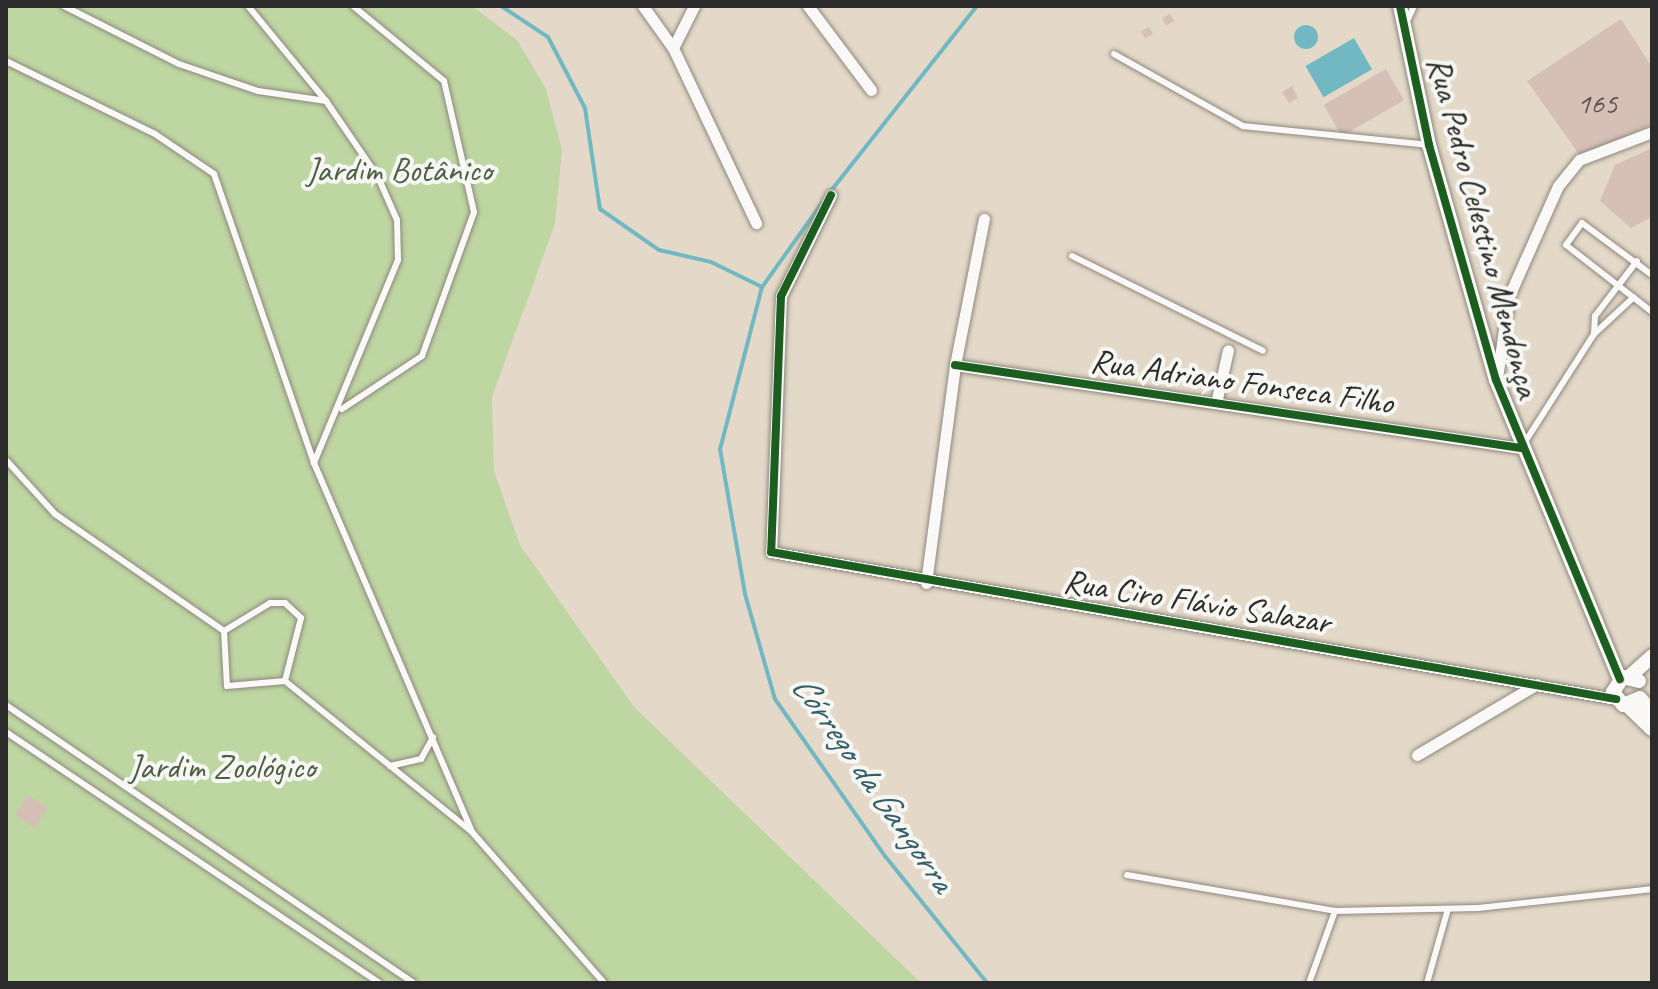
<!DOCTYPE html>
<html>
<head>
<meta charset="utf-8">
<style>
	body { margin:0 }
	#map { position:relative; width:1658px; height:989px; overflow:hidden; background:#e4d9c8; font-family:Caveat,sans-serif }
	div>[style] { position:absolute }
	.green>* { inset:0; background:#bed6a2 }
	.water>* { inset:0; background:#72b8c3; transform-origin:0 0 }
	.round { border-radius:50% }
	.stream>* { height:4px; margin:-2px; padding:0 2px; transform-origin:2px; border-radius:2px; background:#72b8c3 }
	.building>* { inset:0; background:#d5bfb6; transform-origin:0 0 }
	.roads { filter:drop-shadow(0 0 2px #8d887f) drop-shadow(0 0 2px #8d887f) }
	.service>* { height:6px; margin:-3px; padding:0 3px; transform-origin:3px; border-radius:3px; background:#fbf9f7 }
	.minor>* { height:11px; margin:-5.5px; padding:0 5.5px; transform-origin:5.5px; border-radius:5.5px; background:#fbf9f7 }
	.tertiary>* { height:14px; margin:-7px; padding:0 7px; transform-origin:7px; border-radius:7px; background:#fbf9f7 }
	.cycleway>* { height:8px; margin:-4px; padding:0 4px; transform-origin:4px; border-radius:4px; background:#1b5e20 }
	span { translate:-50% -50%; white-space:nowrap; text-align:center; line-height:1.15; -webkit-text-stroke:8px #f6f6f2; paint-order:stroke }
	.number-label { font-size:30px; color:#56504e }
	.number-label span { -webkit-text-stroke-width:0 }
	.park-label { font-size:34px; color:#4e5d45 }
	.street-label { font-size:34px; color:#2b2b2b }
	.water-label { font-size:36px; color:#345e67; font-style:italic }
	.frame { position:absolute; inset:0; border:8px solid #2b2b2b; pointer-events:none }
</style>
</head>
<body>
<div id="map">
	<div class="green">
		<i style="clip-path:polygon(6px 6px,472px 6px,517px 40px,546px 89px,562px 150px,555px 224px,492px 397px,494px 471px,520px 545px,634px 707px,921px 983px,6px 983px)"></i>
	</div>
	<div class="water">
		<i class="round" style="left:1294px;top:25px;width:24px;height:24px"></i>
		<i style="left:1354px;top:38px;width:36px;height:56px;rotate:60deg"></i>
	</div>
	<div class="stream">
		<i style="left:501px;top:6px;width:56px;rotate:33.4deg"></i>
		<i style="left:548px;top:37px;width:80px;rotate:62.5deg"></i>
		<i style="left:585px;top:108px;width:102px;rotate:81.6deg"></i>
		<i style="left:600px;top:209px;width:72px;rotate:34.8deg"></i>
		<i style="left:659px;top:250px;width:53px;rotate:13deg"></i>
		<i style="left:711px;top:262px;width:57px;rotate:26.1deg"></i>
		<i style="left:830px;top:192px;width:237px;rotate:-51.7deg"></i>
		<i style="left:822px;top:203px;width:103px;rotate:125.5deg"></i>
		<i style="left:762px;top:287px;width:167px;rotate:104.5deg"></i>
		<i style="left:720px;top:449px;width:147px;rotate:80.2deg"></i>
		<i style="left:745px;top:594px;width:109px;rotate:74.1deg"></i>
		<i style="left:775px;top:699px;width:192px;rotate:55deg"></i>
		<i style="left:885px;top:856px;width:163px;rotate:51.2deg"></i>
	</div>
	<div class="building">
		<i style="left:1170px;top:14px;width:8px;height:9px;rotate:60deg"></i>
		<i style="clip-path:polygon(1621px 19px,1652px 67px,1652px 124px,1581px 157px,1527px 81px)"></i>
		<i style="left:1149px;top:27px;width:8px;height:9px;rotate:60deg"></i>
		<i style="left:1386px;top:69px;width:36px;height:72px;rotate:60deg"></i>
		<i style="clip-path:polygon(1292px 86px,1298px 98px,1289px 103px,1282px 92px)"></i>
		<i style="clip-path:polygon(1652px 148px,1652px 217px,1631px 228px,1600px 201px,1615px 165px)"></i>
		<i style="left:28px;top:795px;width:24px;height:24px;rotate:33deg"></i>
	</div>
	<div class="roads">
		<div class="service">
			<i style="left:64px;top:6px;width:129px;rotate:26.8deg"></i>
			<i style="left:179px;top:64px;width:83px;rotate:18.9deg"></i>
			<i style="left:258px;top:91px;width:69px;rotate:8.4deg"></i>
			<i style="left:326px;top:101px;width:92px;rotate:55.6deg"></i>
			<i style="left:378px;top:177px;width:47px;rotate:66.2deg"></i>
			<i style="left:397px;top:220px;width:40px;rotate:88.6deg"></i>
			<i style="left:398px;top:260px;width:220px;rotate:112.5deg"></i>
			<i style="left:248px;top:6px;width:123px;rotate:50.6deg"></i>
			<i style="left:1407px;top:21px;width:17px;rotate:-65deg"></i>
			<i style="left:1114px;top:54px;width:148px;rotate:29.2deg"></i>
			<i style="left:1243px;top:126px;width:187px;rotate:5.8deg"></i>
			<i style="left:6px;top:61px;width:166px;rotate:26.1deg"></i>
			<i style="left:155px;top:134px;width:71px;rotate:34.1deg"></i>
			<i style="left:214px;top:174px;width:306px;rotate:70.9deg"></i>
			<i style="left:314px;top:463px;width:401px;rotate:66.8deg"></i>
			<i style="left:1072px;top:256px;width:213px;rotate:26.4deg"></i>
			<i style="left:1652px;top:275px;width:87px;rotate:-143.4deg"></i>
			<i style="left:1582px;top:223px;width:27px;rotate:126deg"></i>
			<i style="left:1566px;top:245px;width:109px;rotate:37.9deg"></i>
			<i style="left:1594px;top:334px;width:18px;rotate:-87deg"></i>
			<i style="left:1595px;top:316px;width:69px;rotate:-52.6deg"></i>
			<i style="left:342px;top:409px;width:96px;rotate:-33.5deg"></i>
			<i style="left:422px;top:356px;width:153px;rotate:-70.1deg"></i>
			<i style="left:474px;top:212px;width:134px;rotate:-102.9deg"></i>
			<i style="left:444px;top:81px;width:118px;rotate:-140.5deg"></i>
			<i style="left:1525px;top:442px;width:128px;rotate:-57.4deg"></i>
			<i style="left:1594px;top:334px;width:54px;rotate:-42.8deg"></i>
			<i style="left:6px;top:460px;width:73px;rotate:47.8deg"></i>
			<i style="left:55px;top:514px;width:206px;rotate:34.7deg"></i>
			<i style="left:270px;top:603px;width:15px"></i>
			<i style="left:285px;top:603px;width:22px;rotate:43deg"></i>
			<i style="left:301px;top:618px;width:65px;rotate:104.3deg"></i>
			<i style="left:285px;top:681px;width:58px;rotate:175.1deg"></i>
			<i style="left:227px;top:686px;width:55px;rotate:-93.1deg"></i>
			<i style="left:224px;top:631px;width:54px;rotate:-31.3deg"></i>
			<i style="left:285px;top:681px;width:240px;rotate:38.9deg"></i>
			<i style="left:472px;top:832px;width:201px;rotate:48.8deg"></i>
			<i style="left:6px;top:705px;width:493px;rotate:34.3deg"></i>
			<i style="left:6px;top:732px;width:450px;rotate:33.9deg"></i>
			<i style="left:390px;top:766px;width:32px;rotate:-13deg"></i>
			<i style="left:421px;top:759px;width:25px;rotate:-61deg"></i>
			<i style="left:1127px;top:875px;width:211px;rotate:9.8deg"></i>
			<i style="left:1335px;top:911px;width:143px;rotate:-1.2deg"></i>
			<i style="left:1478px;top:908px;width:175px;rotate:-6.2deg"></i>
			<i style="left:1309px;top:983px;width:77px;rotate:-70.1deg"></i>
			<i style="left:1427px;top:983px;width:77px;rotate:-74.2deg"></i>
		</div>
		<div class="minor">
			<i style="left:643px;top:6px;width:52px;rotate:54.5deg"></i>
			<i style="left:673px;top:48px;width:194px;rotate:64.6deg"></i>
			<i style="left:808px;top:6px;width:105px;rotate:53.1deg"></i>
			<i style="left:673px;top:48px;width:47px;rotate:-63.4deg"></i>
			<i style="left:831px;top:195px;width:113px;rotate:116.3deg"></i>
			<i style="left:781px;top:296px;width:256px;rotate:92.2deg"></i>
			<i style="left:771px;top:552px;width:858px;rotate:9.87deg"></i>
			<i style="left:955px;top:365px;width:572px;rotate:8.34deg"></i>
			<i style="left:1497px;top:378px;width:83px;rotate:-81.7deg"></i>
			<i style="left:1509px;top:296px;width:120px;rotate:-66deg"></i>
			<i style="left:1558px;top:186px;width:33px;rotate:-51deg"></i>
			<i style="left:1579px;top:160px;width:78px;rotate:-21deg"></i>
			<i style="left:1216px;top:403px;width:54px;rotate:-77.2deg"></i>
			<i style="left:926px;top:583px;width:220px;rotate:-82.4deg"></i>
			<i style="left:955px;top:365px;width:149px;rotate:-78.8deg"></i>
			<i style="left:1417px;top:755px;width:139px;rotate:-30.6deg"></i>
		</div>
		<div class="tertiary">
			<i style="left:1400px;top:6px;width:142px;rotate:78.2deg"></i>
			<i style="left:1429px;top:145px;width:244px;rotate:74.1deg"></i>
			<i style="left:1496px;top:380px;width:324px;rotate:67.5deg"></i>
			<i style="left:1629px;top:677px;width:31px;rotate:-42deg"></i>
			<i style="left:1639px;top:681px;width:16px;rotate:-166deg"></i>
			<i style="left:1623px;top:677px;width:18px;rotate:124deg"></i>
			<i style="left:1613px;top:692px;width:16px;rotate:52deg"></i>
			<i style="left:1623px;top:705px;width:18px;rotate:-22deg"></i>
			<i style="left:1640px;top:698px;width:18px;rotate:49deg"></i>
			<i style="left:1628px;top:706px;width:33px;rotate:44deg"></i>
		</div>
	</div>
	<div class="cycleway">
		<i style="left:1400px;top:6px;width:142px;rotate:78.2deg"></i>
		<i style="left:1429px;top:145px;width:244px;rotate:74.1deg"></i>
		<i style="left:1496px;top:380px;width:324px;rotate:67.5deg"></i>
		<i style="left:831px;top:195px;width:113px;rotate:116.3deg"></i>
		<i style="left:781px;top:296px;width:256px;rotate:92.2deg"></i>
		<i style="left:771px;top:552px;width:858px;rotate:9.87deg"></i>
		<i style="left:955px;top:365px;width:572px;rotate:8.34deg"></i>
	</div>
	<div class="number-label">
		<span style="left:1597px;top:103px">165</span>
	</div>
	<div class="park-label">
		<span style="left:399px;top:170px">Jardim Botânico</span>
		<span style="left:222px;top:767px">Jardim Zoológico</span>
	</div>
	<div class="street-label">
		<span style="left:1484px;top:227px;rotate:75deg">Rua Pedro Celestino Mendonça</span>
		<span style="left:1242px;top:381px;rotate:8deg">Rua Adriano Fonseca Filho</span>
		<span style="left:1197px;top:601px;rotate:9deg">Rua Ciro Flávio Salazar</span>
	</div>
	<div class="water-label">
		<span style="left:873px;top:783px;rotate:55deg">Córrego da Gangorra</span>
	</div>
	<div class="frame"></div>
</div>
</body>
</html>
